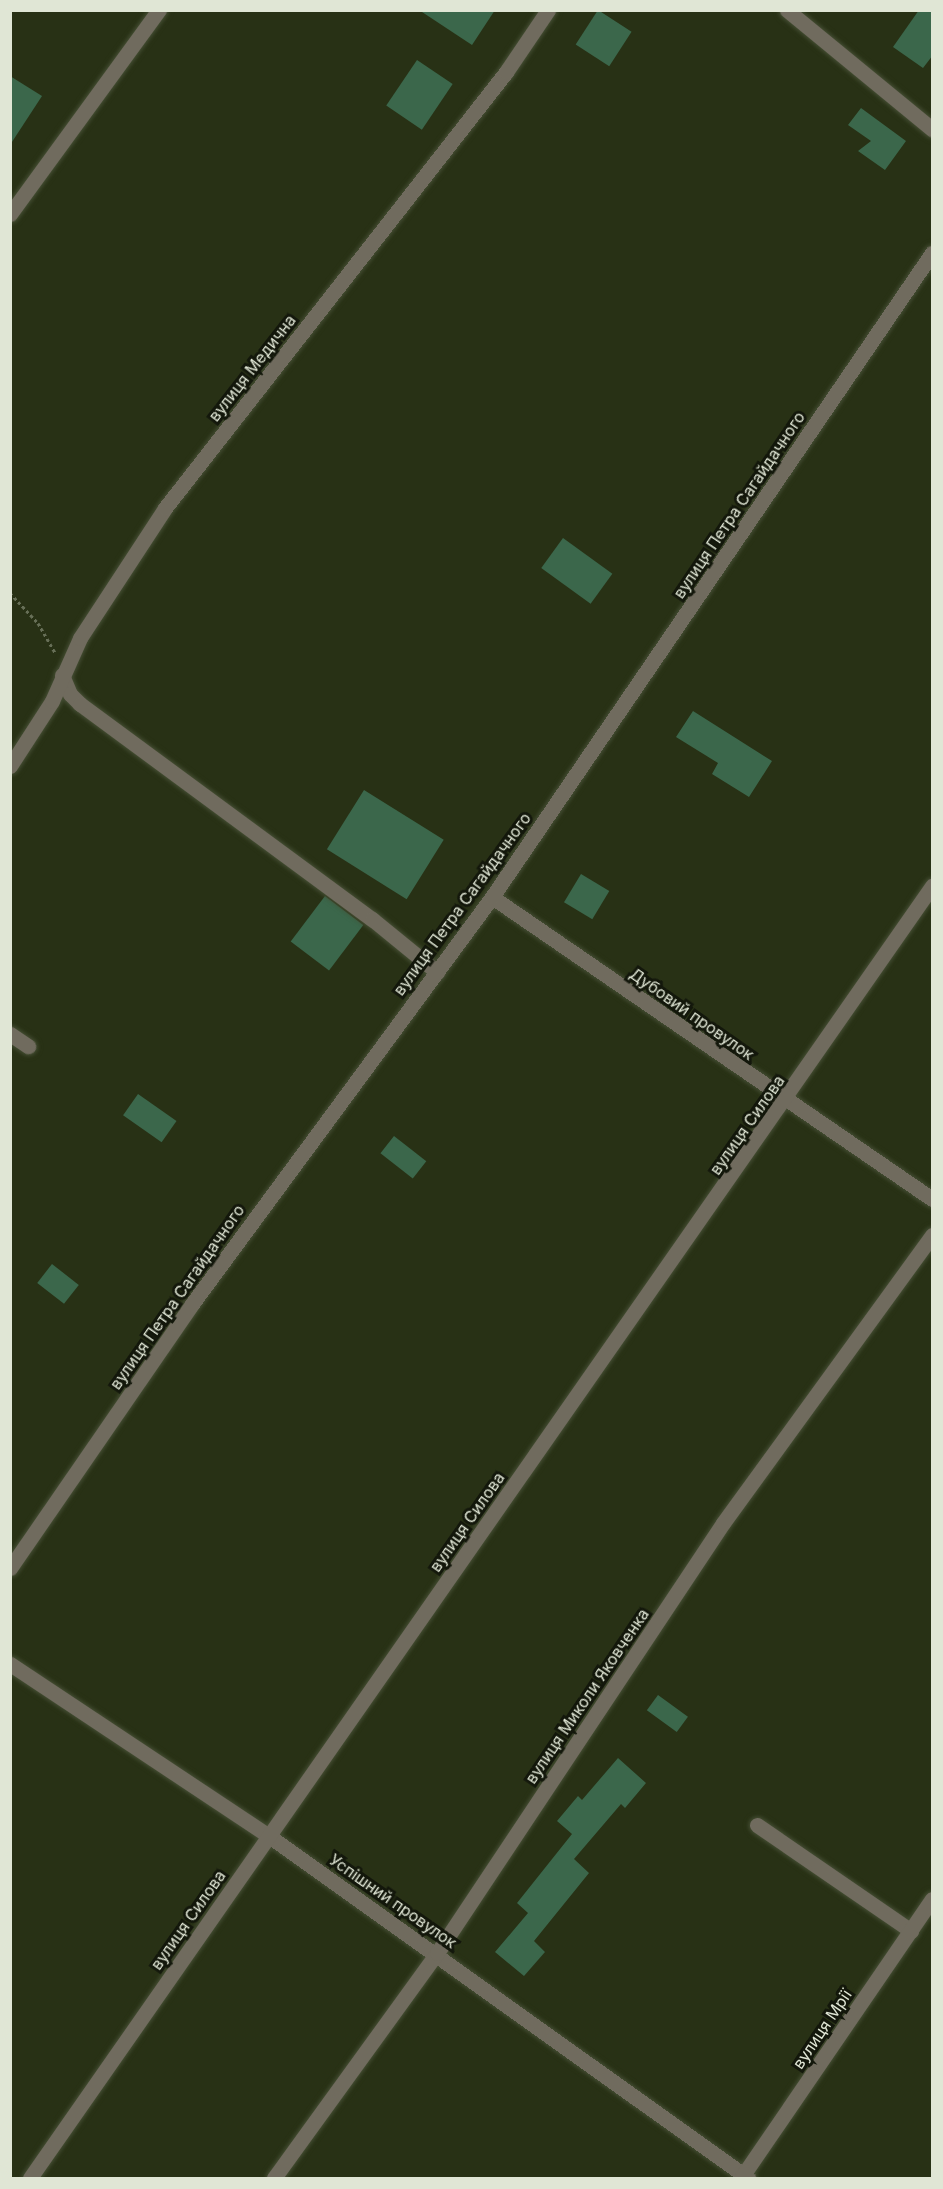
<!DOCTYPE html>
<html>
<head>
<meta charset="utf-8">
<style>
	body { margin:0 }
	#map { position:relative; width:943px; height:2189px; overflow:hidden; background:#283115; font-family:Inter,sans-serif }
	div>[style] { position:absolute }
	.building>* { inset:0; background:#3b674b; transform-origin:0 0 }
	.path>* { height:3px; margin-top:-1.5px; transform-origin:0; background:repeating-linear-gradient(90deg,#676f57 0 3px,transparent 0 6px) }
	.roads { filter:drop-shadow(0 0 2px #454e34) drop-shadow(0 0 2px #454e34) }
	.minor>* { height:15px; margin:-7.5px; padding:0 7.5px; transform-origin:7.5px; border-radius:7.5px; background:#706b5e }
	span { translate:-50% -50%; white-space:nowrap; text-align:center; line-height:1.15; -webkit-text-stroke:6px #13170b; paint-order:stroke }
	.street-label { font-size:16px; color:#e0e6d5 }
	.frame { position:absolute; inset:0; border:12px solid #e0e6d5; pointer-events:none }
</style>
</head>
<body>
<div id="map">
	<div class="building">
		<i style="clip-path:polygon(419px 10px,495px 10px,472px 45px)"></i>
		<i style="left:598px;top:10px;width:40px;height:41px;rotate:33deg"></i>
		<i style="clip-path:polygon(919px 10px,933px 10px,933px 55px,923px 68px,893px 47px)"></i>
		<i style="left:417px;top:60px;width:43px;height:55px;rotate:34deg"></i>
		<i style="clip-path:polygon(10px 76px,42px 96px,10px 145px)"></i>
		<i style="clip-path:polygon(861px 108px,906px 141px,885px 170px,858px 151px,871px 141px,848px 125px)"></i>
		<i style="left:563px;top:538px;width:61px;height:37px;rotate:36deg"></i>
		<i style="clip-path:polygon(693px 711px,772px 761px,749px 797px,712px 774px,718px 763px,676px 737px)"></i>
		<i style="left:364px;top:790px;width:94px;height:70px;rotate:32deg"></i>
		<i style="left:581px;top:874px;width:33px;height:33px;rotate:31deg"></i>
		<i style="left:325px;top:896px;width:48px;height:57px;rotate:37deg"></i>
		<i style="left:138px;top:1094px;width:47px;height:26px;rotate:35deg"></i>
		<i style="left:394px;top:1136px;width:41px;height:22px;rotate:38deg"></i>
		<i style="left:52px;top:1264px;width:34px;height:24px;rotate:38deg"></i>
		<i style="left:658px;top:1695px;width:37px;height:19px;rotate:36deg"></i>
		<i style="clip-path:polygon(618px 1758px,646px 1783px,625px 1808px,621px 1804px,574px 1859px,589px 1873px,534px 1941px,545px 1952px,524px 1976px,495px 1952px,528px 1913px,517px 1903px,572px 1834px,557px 1821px,578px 1796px,582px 1800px)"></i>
	</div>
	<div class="path">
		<i style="left:10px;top:593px;width:41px;rotate:47deg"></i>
		<i style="left:38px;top:623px;width:34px;rotate:60deg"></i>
	</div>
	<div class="roads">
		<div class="minor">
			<i style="left:787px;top:10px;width:188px;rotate:39.4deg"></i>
			<i style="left:10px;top:214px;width:253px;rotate:-53.9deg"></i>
			<i style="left:62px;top:675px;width:21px;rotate:67deg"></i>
			<i style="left:70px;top:694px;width:14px;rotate:45deg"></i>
			<i style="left:80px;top:704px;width:363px;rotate:36.4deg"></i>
			<i style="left:372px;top:919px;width:84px;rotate:39.2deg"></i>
			<i style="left:10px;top:766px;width:77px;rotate:-57.1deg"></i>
			<i style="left:52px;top:701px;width:69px;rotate:-66deg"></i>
			<i style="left:80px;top:638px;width:155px;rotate:-56.8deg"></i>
			<i style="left:165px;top:508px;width:554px;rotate:-51.97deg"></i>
			<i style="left:506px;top:72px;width:75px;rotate:-55.9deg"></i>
			<i style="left:492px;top:897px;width:534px;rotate:34.46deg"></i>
			<i style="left:10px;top:1034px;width:22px;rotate:34deg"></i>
			<i style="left:10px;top:1568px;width:321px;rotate:-55.4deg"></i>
			<i style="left:192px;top:1304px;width:506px;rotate:-53.61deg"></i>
			<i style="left:492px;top:897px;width:780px;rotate:-55.66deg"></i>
			<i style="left:10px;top:1664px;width:311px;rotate:33.6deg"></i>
			<i style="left:269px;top:1836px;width:589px;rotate:35.53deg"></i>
			<i style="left:757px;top:1825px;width:187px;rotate:34.5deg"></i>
			<i style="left:30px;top:2178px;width:1576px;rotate:-55.08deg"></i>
			<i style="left:274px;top:2178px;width:278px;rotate:-54.1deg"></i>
			<i style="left:437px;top:1953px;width:516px;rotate:-56.37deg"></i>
			<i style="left:723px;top:1523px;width:356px;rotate:-54deg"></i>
			<i style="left:741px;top:2178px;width:338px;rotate:-55.6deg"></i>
		</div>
	</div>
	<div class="street-label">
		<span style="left:252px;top:368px;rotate:-52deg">вулиця Медична</span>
		<span style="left:739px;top:505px;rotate:-56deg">вулиця Петра Сагайдачного</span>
		<span style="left:462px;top:904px;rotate:-54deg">вулиця Петра Сагайдачного</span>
		<span style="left:692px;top:1014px;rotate:35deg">Дубовий провулок</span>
		<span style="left:747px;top:1125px;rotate:-55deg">вулиця Силова</span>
		<span style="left:177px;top:1297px;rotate:-55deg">вулиця Петра Сагайдачного</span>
		<span style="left:467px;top:1522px;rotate:-55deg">вулиця Силова</span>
		<span style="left:587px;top:1696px;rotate:-56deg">вулиця Миколи Яковченка</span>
		<span style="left:393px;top:1901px;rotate:35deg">Успішний провулок</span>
		<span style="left:188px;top:1920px;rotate:-55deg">вулиця Силова</span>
		<span style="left:822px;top:2029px;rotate:-56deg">вулиця Мрії</span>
	</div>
	<div class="frame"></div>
</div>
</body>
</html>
